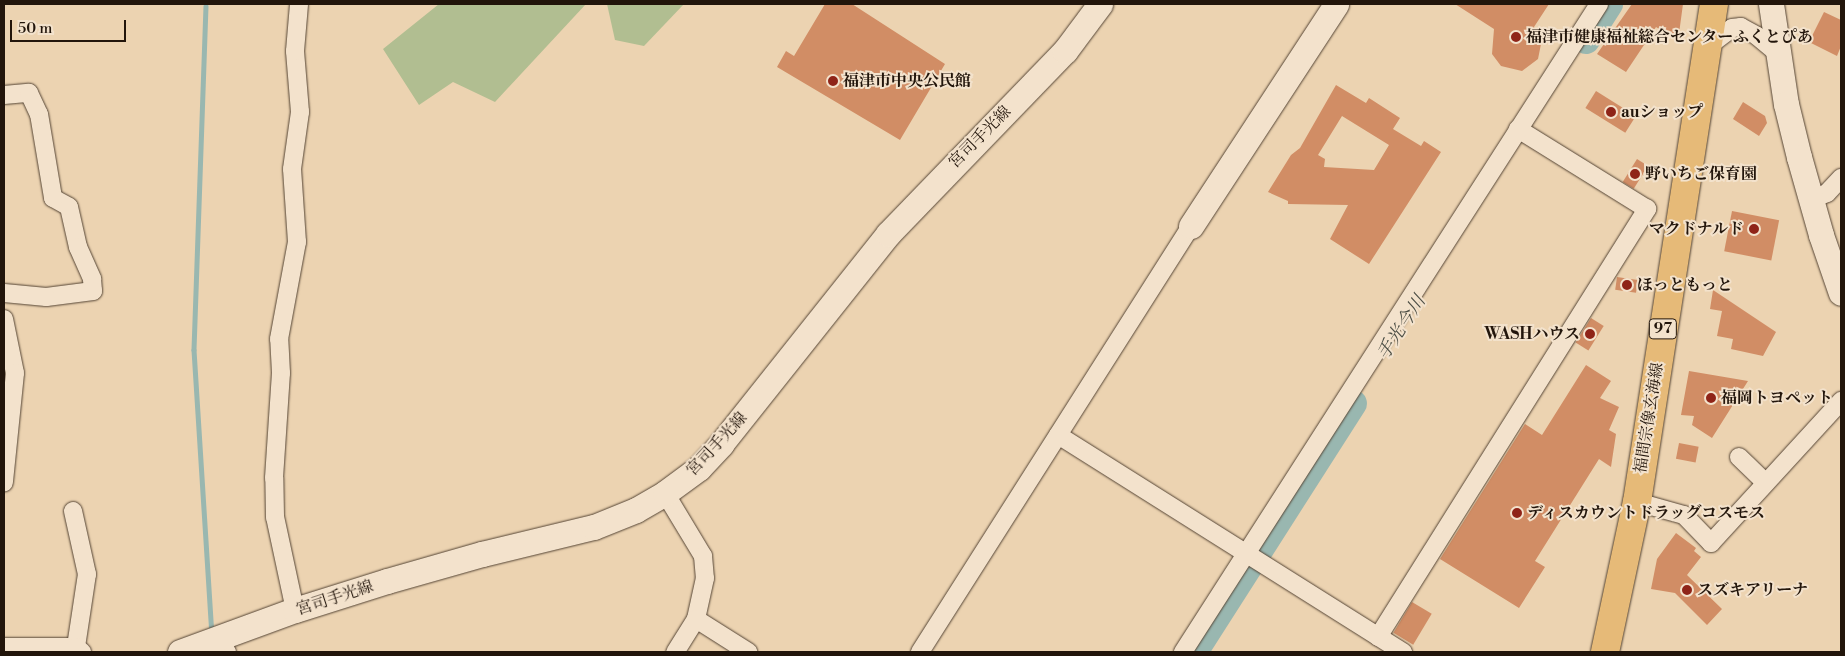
<!DOCTYPE html>
<html>
<head>
<meta charset="utf-8">
<style>
	body { margin:0 }
	#map { position:relative; width:1845px; height:656px; overflow:hidden; background:#ecd3b1; font-family:"Libre Bodoni","Noto Serif JP",serif }
	div>[style] { position:absolute }
	.green>* { inset:0; background:#b1be91 }
	.stream>* { height:4.5px; margin:-2.25px; padding:0 2.25px; transform-origin:2.25px; border-radius:2.25px; background:#99b7b0 }
	.river>* { height:28px; margin:-14px; padding:0 14px; transform-origin:14px; border-radius:14px; background:#99b7b0 }
	.building>* { inset:0; background:#d18d65; transform-origin:0 0 }
	.roads { filter:drop-shadow(0 0 1px #544434) drop-shadow(0 0 1px #544434) }
	.street>* { height:18px; margin:-9px; padding:0 9px; transform-origin:9px; border-radius:9px; background:#f3e2cc }
	.secondary>* { height:25px; margin:-12.5px; padding:0 12.5px; transform-origin:12.5px; border-radius:12.5px; background:#f3e2cc }
	.primary>* { height:28px; margin:-14px; padding:0 14px; transform-origin:14px; border-radius:14px; background:#e6ba78 }
	.dots>* { width:14px; height:14px; translate:-50% -50%; box-sizing:border-box; border:2px solid #f3e2cc; border-radius:50% }
	span { translate:-50% -50%; white-space:nowrap; text-align:center; line-height:1.15; -webkit-text-stroke:4px #f3e2cc; paint-order:stroke }
	.shield-label span { padding:1px 4px; background:#f3e2cc; border:1px solid; border-radius:4px; -webkit-text-stroke-width:0 }
	.shield-label { font-size:15px; color:#22150b; font-weight:700 }
	.poi-label { font-size:16px; color:#22150b; font-weight:700 }
	.left { translate:0 -50%; text-align:left }
	.right { translate:-100% -50%; text-align:right }
	.street-label { font-size:16px; color:#22150b }
	.water-label { font-size:18px; color:#4c4e45; font-style:italic }
	.frame { position:absolute; inset:0; border:5px solid #22150b; pointer-events:none }
	.scale { position:absolute; left:10px; top:20px; width:116px; height:22px; box-sizing:border-box; border:2px solid #22150b; border-top:0; padding-left:6px; font-size:15px; line-height:18px; white-space:nowrap; color:#22150b; -webkit-text-stroke:4px #f3e2cc; paint-order:stroke }
</style>
</head>
<body>
<div id="map">
	<div class="green">
		<i style="clip-path:polygon(439px 4px,586px 4px,495px 102px,453px 82px,419px 105px,383px 49px)"></i>
		<i style="clip-path:polygon(607px 4px,684px 4px,644px 46px,615px 40px)"></i>
	</div>
	<div class="stream">
		<i style="left:206px;top:6px;width:344px;rotate:92deg"></i>
		<i style="left:194px;top:350px;width:284px;rotate:86.4deg"></i>
	</div>
	<div class="river">
		<i style="left:1586px;top:40px;width:43px;rotate:-57.4deg"></i>
		<i style="left:1194px;top:652px;width:295px;rotate:-57.4deg"></i>
	</div>
	<div class="building">
		<i style="clip-path:polygon(825px 4px,852px 4px,945px 64px,900px 140px,777px 67px,786px 51px,794px 56px)"></i>
		<i style="clip-path:polygon(1455px 4px,1549px 4px,1534px 27px,1542px 39px,1538px 59px,1522px 71px,1501px 66px,1492px 54px,1494px 29px)"></i>
		<i style="clip-path:polygon(1632px 4px,1683px 4px,1678px 41px,1656px 27px,1626px 72px,1597px 54px)"></i>
		<i style="clip-path:polygon(1824px 12px,1841px 20px,1841px 46px,1837px 56px,1809px 42px)"></i>
		<i style="clip-path:polygon(evenodd,1336px 85px,1366px 103px,1369px 98px,1400px 118px,1393px 129px,1421px 146px,1424px 141px,1441px 152px,1369px 264px,1330px 239px,1348px 205px,1288px 204px,1288px 201px,1268px 192px,1291px 155px,1300px 148px,1336px 85px,1342px 116px,1389px 145px,1374px 170px,1324px 167px,1325px 159px,1318px 155px,1342px 116px)"></i>
		<i style="left:1596px;top:91px;width:47px;height:20px;rotate:32deg"></i>
		<i style="clip-path:polygon(1743px 102px,1765px 116px,1767px 123px,1759px 136px,1733px 119px)"></i>
		<i style="left:1637px;top:159px;width:13px;height:27px;rotate:32deg"></i>
		<i style="left:1732px;top:211px;width:48px;height:41px;rotate:11deg"></i>
		<i style="left:1617px;top:277px;width:21px;height:13px;rotate:8deg"></i>
		<i style="clip-path:polygon(1713px 290px,1776px 332px,1763px 356px,1731px 349px,1733px 339px,1717px 336px,1722px 311px,1710px 309px)"></i>
		<i style="left:1591px;top:318px;width:15px;height:29px;rotate:32deg"></i>
		<i style="clip-path:polygon(1586px 365px,1611px 381px,1600px 398px,1619px 407px,1609px 430px,1616px 434px,1611px 467px,1599px 459px,1535px 561px,1545px 567px,1519px 608px,1440px 559px,1525px 424px,1542px 435px)"></i>
		<i style="clip-path:polygon(1689px 371px,1748px 381px,1712px 438px,1692px 425px,1694px 416px,1681px 415px)"></i>
		<i style="left:1679px;top:443px;width:20px;height:16px;rotate:11deg"></i>
		<i style="clip-path:polygon(1676px 533px,1696px 548px,1694px 551px,1701px 557px,1687px 575px,1722px 609px,1707px 625px,1675px 593px,1651px 589px,1657px 559px)"></i>
		<i style="left:1412px;top:602px;width:23px;height:36px;rotate:31deg"></i>
	</div>
	<div class="roads">
		<div class="street">
			<i style="left:1707px;top:47px;width:31px;rotate:-37deg"></i>
			<i style="left:1732px;top:28px;width:9px;rotate:-6deg"></i>
			<i style="left:1741px;top:27px;width:18px;rotate:29deg"></i>
			<i style="left:1757px;top:36px;width:26px;rotate:40deg"></i>
			<i style="left:4px;top:95px;width:25px;rotate:-5deg"></i>
			<i style="left:29px;top:93px;width:23px;rotate:65deg"></i>
			<i style="left:39px;top:114px;width:85px;rotate:80.5deg"></i>
			<i style="left:53px;top:198px;width:18px;rotate:29deg"></i>
			<i style="left:69px;top:207px;width:41px;rotate:77.3deg"></i>
			<i style="left:78px;top:247px;width:35px;rotate:66deg"></i>
			<i style="left:92px;top:279px;width:12px;rotate:85deg"></i>
			<i style="left:93px;top:291px;width:47px;rotate:172.7deg"></i>
			<i style="left:46px;top:297px;width:42px;rotate:-174.6deg"></i>
			<i style="left:1810px;top:200px;width:18px;rotate:-22deg"></i>
			<i style="left:1827px;top:193px;width:21px;rotate:-47deg"></i>
			<i style="left:4px;top:319px;width:55px;rotate:78.5deg"></i>
			<i style="left:15px;top:373px;width:110px;rotate:95.8deg"></i>
			<i style="left:1058px;top:435px;width:408px;rotate:32.2deg"></i>
			<i style="left:1739px;top:457px;width:37px;rotate:44deg"></i>
			<i style="left:665px;top:493px;width:74px;rotate:58.9deg"></i>
			<i style="left:703px;top:556px;width:22px;rotate:85deg"></i>
			<i style="left:705px;top:578px;width:42px;rotate:102.4deg"></i>
			<i style="left:696px;top:619px;width:39px;rotate:122deg"></i>
			<i style="left:1637px;top:502px;width:49px;rotate:15.5deg"></i>
			<i style="left:1684px;top:515px;width:39px;rotate:46deg"></i>
			<i style="left:1711px;top:543px;width:193px;rotate:-47.5deg"></i>
			<i style="left:73px;top:511px;width:65px;rotate:77.5deg"></i>
			<i style="left:87px;top:574px;width:74px;rotate:98.6deg"></i>
			<i style="left:295px;top:610px;width:95px;rotate:-102.1deg"></i>
			<i style="left:275px;top:517px;width:39px;rotate:-91deg"></i>
			<i style="left:274px;top:478px;width:105px;rotate:-86.2deg"></i>
			<i style="left:281px;top:373px;width:34px;rotate:-93deg"></i>
			<i style="left:279px;top:339px;width:99px;rotate:-79.5deg"></i>
			<i style="left:297px;top:242px;width:73px;rotate:-93.9deg"></i>
			<i style="left:292px;top:169px;width:58px;rotate:-82deg"></i>
			<i style="left:300px;top:112px;width:61px;rotate:-94.7deg"></i>
			<i style="left:295px;top:51px;width:47px;rotate:-85.1deg"></i>
			<i style="left:696px;top:619px;width:62px;rotate:32.4deg"></i>
			<i style="left:1378px;top:637px;width:506px;rotate:-57.85deg"></i>
			<i style="left:1647px;top:209px;width:152px;rotate:-148.2deg"></i>
			<i style="left:209px;top:641px;width:21px;rotate:31deg"></i>
			<i style="left:4px;top:647px;width:72px"></i>
			<i style="left:76px;top:647px;width:8px;rotate:40deg"></i>
			<i style="left:920px;top:652px;width:505px;rotate:-57.54deg"></i>
			<i style="left:1183px;top:652px;width:770px;rotate:-57.3deg"></i>
		</div>
		<div class="secondary">
			<i style="left:1771px;top:4px;width:101px;rotate:81.5deg"></i>
			<i style="left:1786px;top:104px;width:55px;rotate:76.2deg"></i>
			<i style="left:1799px;top:157px;width:81px;rotate:74.2deg"></i>
			<i style="left:1821px;top:235px;width:61px;rotate:71deg"></i>
			<i style="left:1191px;top:226px;width:265px;rotate:-56.8deg"></i>
			<i style="left:180px;top:652px;width:122px;rotate:-20.1deg"></i>
			<i style="left:295px;top:610px;width:96px;rotate:-17.5deg"></i>
			<i style="left:387px;top:581px;width:99px;rotate:-15.9deg"></i>
			<i style="left:482px;top:554px;width:115px;rotate:-13.6deg"></i>
			<i style="left:594px;top:527px;width:45px;rotate:-22deg"></i>
			<i style="left:636px;top:510px;width:34px;rotate:-30deg"></i>
			<i style="left:665px;top:493px;width:42px;rotate:-36.3deg"></i>
			<i style="left:699px;top:468px;width:33px;rotate:-47deg"></i>
			<i style="left:721px;top:444px;width:268px;rotate:-51.5deg"></i>
			<i style="left:888px;top:234px;width:255px;rotate:-46deg"></i>
			<i style="left:1065px;top:51px;width:59px;rotate:-53.3deg"></i>
		</div>
		<div class="primary">
			<i style="left:1605px;top:652px;width:153px;rotate:-78deg"></i>
			<i style="left:1637px;top:502px;width:504px;rotate:-81.21deg"></i>
		</div>
	</div>
	<div class="dots">
		<i style="left:1516px;top:37px;background:#8f2418"></i>
		<i style="left:833px;top:81px;background:#8f2418"></i>
		<i style="left:1611px;top:112px;background:#8f2418"></i>
		<i style="left:1635px;top:174px;background:#8f2418"></i>
		<i style="left:1754px;top:229px;background:#8f2418"></i>
		<i style="left:1627px;top:285px;background:#8f2418"></i>
		<i style="left:1590px;top:334px;background:#8f2418"></i>
		<i style="left:1711px;top:398px;background:#8f2418"></i>
		<i style="left:1517px;top:513px;background:#8f2418"></i>
		<i style="left:1687px;top:590px;background:#8f2418"></i>
	</div>
	<div class="shield-label">
		<span style="left:1663px;top:329px">97</span>
	</div>
	<div class="poi-label">
		<span class="left" style="left:1526px;top:37px">福津市健康福祉総合センターふくとぴあ</span>
		<span class="left" style="left:843px;top:81px">福津市中央公民館</span>
		<span class="left" style="left:1621px;top:112px">auショップ</span>
		<span class="left" style="left:1645px;top:174px">野いちご保育園</span>
		<span class="right" style="left:1744px;top:229px">マクドナルド</span>
		<span class="left" style="left:1637px;top:285px">ほっともっと</span>
		<span class="right" style="left:1580px;top:334px">WASHハウス</span>
		<span class="left" style="left:1721px;top:398px">福岡トヨペット</span>
		<span class="left" style="left:1527px;top:513px">ディスカウントドラッグコスモス</span>
		<span class="left" style="left:1697px;top:590px">スズキアリーナ</span>
	</div>
	<div class="street-label">
		<span style="left:980px;top:137px;rotate:-45deg">宮司手光線</span>
		<span style="left:1649px;top:418px;rotate:-81deg">福間宗像玄海線</span>
		<span style="left:717px;top:444px;rotate:-47deg">宮司手光線</span>
		<span style="left:335px;top:598px;rotate:-18deg">宮司手光線</span>
	</div>
	<div class="water-label">
		<span style="left:1402px;top:328px;rotate:-57deg">手光今川</span>
	</div>
	<div class="frame"></div>
	<div class="scale">50 m</div>
</div>
</body>
</html>
